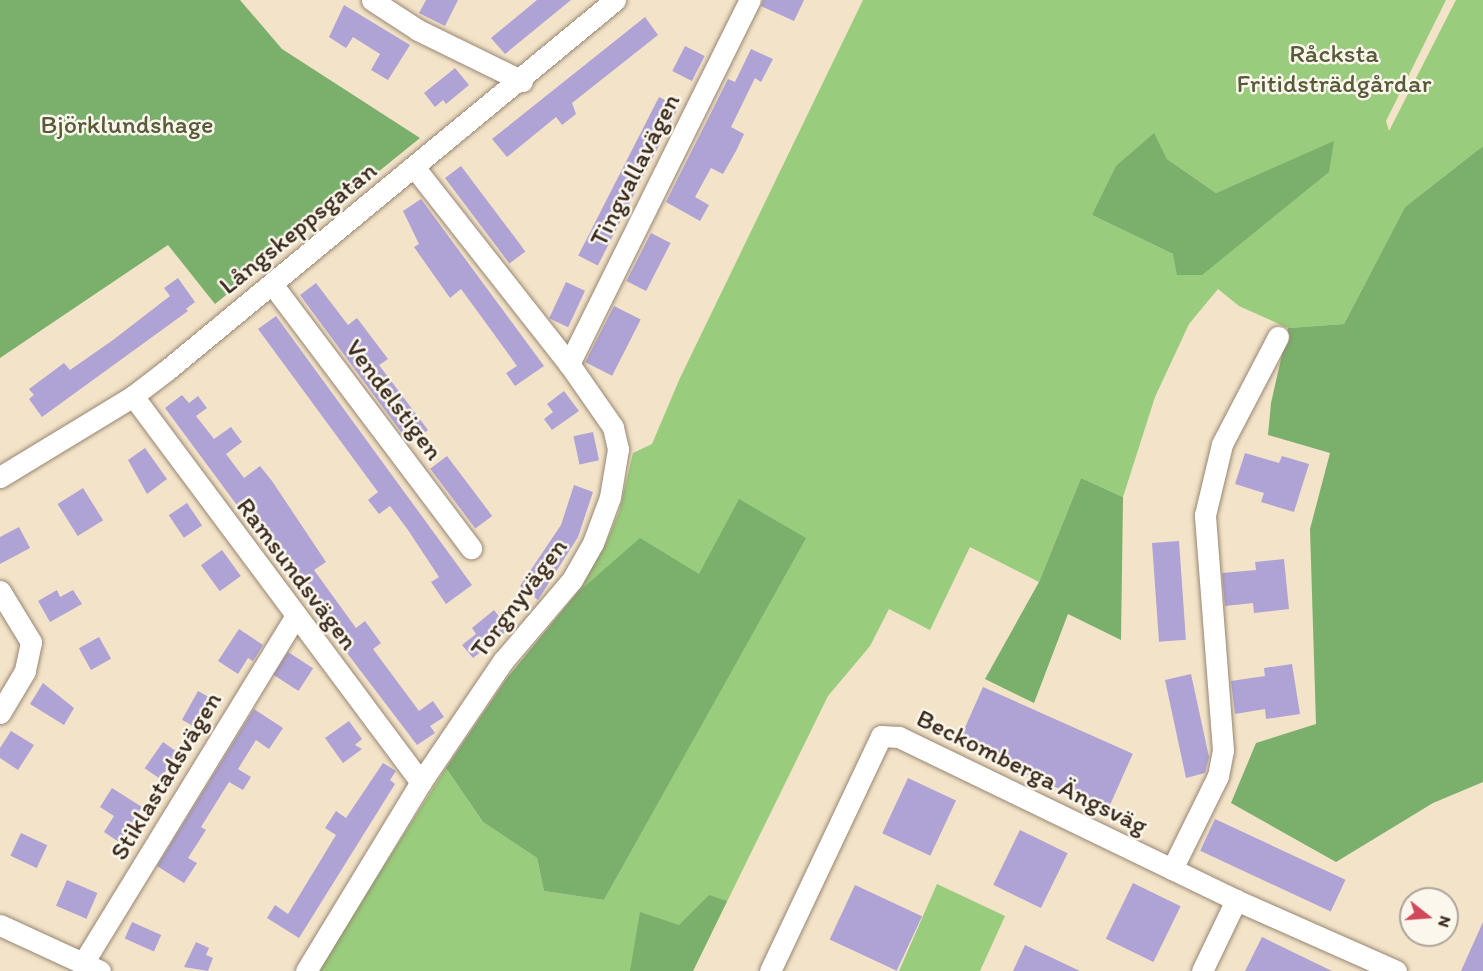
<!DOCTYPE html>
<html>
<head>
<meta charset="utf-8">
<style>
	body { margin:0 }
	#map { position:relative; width:1483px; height:971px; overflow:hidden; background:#f3e3c8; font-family:Itim,sans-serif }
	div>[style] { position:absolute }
	.green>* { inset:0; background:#99cc7c }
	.forest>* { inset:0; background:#7ab06c }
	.building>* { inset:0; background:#afa3d6; transform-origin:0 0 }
	.roads { filter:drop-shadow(0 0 2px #978673) drop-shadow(0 0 2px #978673) }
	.minor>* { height:21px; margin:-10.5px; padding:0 10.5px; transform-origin:10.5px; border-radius:10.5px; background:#fff }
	span { translate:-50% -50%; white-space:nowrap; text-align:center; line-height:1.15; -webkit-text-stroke:5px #fbf7ec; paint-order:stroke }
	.park-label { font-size:26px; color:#575b3a }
	.street-label { font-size:26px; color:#3b2a1e }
	.north { position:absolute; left:1399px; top:887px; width:60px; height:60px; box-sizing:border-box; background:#fbf7ec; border:2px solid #aea59a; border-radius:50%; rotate:107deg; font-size:16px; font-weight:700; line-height:24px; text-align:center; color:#3b2a1e }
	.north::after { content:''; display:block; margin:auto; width:21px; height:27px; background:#d1495b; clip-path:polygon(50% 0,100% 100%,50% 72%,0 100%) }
</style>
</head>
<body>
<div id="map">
	<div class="green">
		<i style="clip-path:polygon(evenodd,863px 0,1446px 0,1386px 121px,1389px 131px,1456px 0,1483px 0,1483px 146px,1405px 207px,1344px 324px,1288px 328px,1239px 306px,1218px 289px,1189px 324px,1155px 397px,1123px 497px,1081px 478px,1039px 582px,970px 547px,930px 630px,889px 609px,870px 646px,828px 696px,693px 971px,317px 971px,446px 768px,483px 822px,537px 858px,544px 891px,604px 900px,805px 538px,699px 575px,604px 570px,576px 594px,606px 543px,619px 512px,633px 453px,652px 444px,680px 378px,863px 0,1153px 134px,1167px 159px,1216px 193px,1334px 142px,1173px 254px,1092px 215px,1153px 134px)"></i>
		<i style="clip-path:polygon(937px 884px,1005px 916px,980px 971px,899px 971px)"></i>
	</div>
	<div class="forest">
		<i style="clip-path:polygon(0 0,240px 0,282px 49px,420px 138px,215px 304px,168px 245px,0 358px)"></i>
		<i style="clip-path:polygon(1154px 133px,1167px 159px,1216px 193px,1334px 141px,1329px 172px,1202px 275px,1177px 275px,1173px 254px,1092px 215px,1116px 166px)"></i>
		<i style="clip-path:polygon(1483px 146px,1483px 782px,1433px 803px,1336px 862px,1231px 803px,1256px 743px,1316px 724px,1310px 529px,1330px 453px,1268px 435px,1271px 403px,1288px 328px,1344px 324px,1405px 207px)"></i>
		<i style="clip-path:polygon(1081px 478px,1123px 497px,1121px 640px,1068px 614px,1034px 703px,985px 679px,1039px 582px)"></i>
		<i style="clip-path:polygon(739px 499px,806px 538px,604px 900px,544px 891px,537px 858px,483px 822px,446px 768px,507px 678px,576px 594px,640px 538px,699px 574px)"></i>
		<i style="clip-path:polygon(709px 895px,727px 901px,693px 971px,630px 971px,640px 912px,679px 925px)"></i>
	</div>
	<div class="building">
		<i style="clip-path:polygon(426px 0,458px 0,445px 26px,419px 13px)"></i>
		<i style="clip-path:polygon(537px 0,571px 0,505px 54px,491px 38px)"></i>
		<i style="clip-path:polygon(763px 0,804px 0,794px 21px,761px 6px)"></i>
		<i style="clip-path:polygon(344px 5px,410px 45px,388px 80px,371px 70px,380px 54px,353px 37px,346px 48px,329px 37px)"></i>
		<i style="clip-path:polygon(645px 17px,658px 35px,572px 103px,576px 114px,562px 125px,556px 117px,507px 157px,492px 139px)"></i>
		<i style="left:685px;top:46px;width:22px;height:28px;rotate:27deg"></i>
		<i style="clip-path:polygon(751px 49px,773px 59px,761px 82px,755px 78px,731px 127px,744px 134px,736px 151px,723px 174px,711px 168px,695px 197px,709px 205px,700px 221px,666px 202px,728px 79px,735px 82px)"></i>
		<i style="clip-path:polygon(455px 68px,469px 85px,446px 104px,443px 100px,435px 107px,424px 93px)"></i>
		<i style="left:659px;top:97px;width:22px;height:178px;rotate:27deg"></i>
		<i style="left:461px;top:166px;width:107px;height:20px;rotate:53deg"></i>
		<i style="clip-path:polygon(421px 199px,544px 366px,515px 386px,506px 373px,517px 366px,483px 319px,461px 289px,450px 298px,414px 247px,419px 244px,403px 211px)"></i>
		<i style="left:651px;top:233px;width:22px;height:54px;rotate:27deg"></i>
		<i style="clip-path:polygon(178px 278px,195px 302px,186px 309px,188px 311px,42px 417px,29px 399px,34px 395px,29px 389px,64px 363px,70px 370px,113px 340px,170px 296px,164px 288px)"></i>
		<i style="left:566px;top:282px;width:21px;height:40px;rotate:25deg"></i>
		<i style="clip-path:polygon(316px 283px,348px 325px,357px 318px,388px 359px,379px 365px,428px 430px,410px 444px,300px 295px)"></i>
		<i style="left:614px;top:306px;width:30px;height:63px;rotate:27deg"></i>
		<i style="clip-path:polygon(276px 316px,472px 585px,446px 604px,431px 582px,439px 577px,408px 530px,390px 506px,379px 514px,368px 500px,378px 492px,258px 329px)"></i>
		<i style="clip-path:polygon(564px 391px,579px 411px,552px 430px,544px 419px,553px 412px,547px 404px)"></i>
		<i style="clip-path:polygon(182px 395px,189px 403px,198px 396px,207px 408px,196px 416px,214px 439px,231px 427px,242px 442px,226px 454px,244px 478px,260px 466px,272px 481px,326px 562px,314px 570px,356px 628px,365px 621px,381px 643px,373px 649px,419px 711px,433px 701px,444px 717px,430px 726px,435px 733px,417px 745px,325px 624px,165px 408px)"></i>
		<i style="left:593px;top:432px;width:29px;height:20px;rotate:78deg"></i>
		<i style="clip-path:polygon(145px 448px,167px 479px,147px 494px,128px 460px)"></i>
		<i style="clip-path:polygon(1245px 453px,1279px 463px,1282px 456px,1309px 464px,1294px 512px,1261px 502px,1264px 493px,1235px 484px)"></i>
		<i style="left:447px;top:456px;width:75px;height:21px;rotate:53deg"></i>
		<i style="clip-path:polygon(574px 485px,593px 492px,578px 537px,538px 600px,520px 586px,561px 525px)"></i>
		<i style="left:83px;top:488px;width:38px;height:30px;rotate:58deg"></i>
		<i style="left:187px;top:503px;width:27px;height:22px;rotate:56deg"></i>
		<i style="clip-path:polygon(19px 527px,30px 548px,0 564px,0 537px)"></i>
		<i style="left:1179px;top:541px;width:99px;height:27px;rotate:86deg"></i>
		<i style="left:222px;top:550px;width:32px;height:26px;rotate:54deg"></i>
		<i style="clip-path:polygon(1284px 559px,1289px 609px,1254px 613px,1253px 603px,1225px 606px,1222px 573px,1256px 570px,1255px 562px)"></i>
		<i style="clip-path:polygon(57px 590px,60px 597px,73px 590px,82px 604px,50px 622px,38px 601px)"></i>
		<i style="clip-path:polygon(494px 610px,509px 629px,473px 658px,462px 645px,476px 634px,472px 628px)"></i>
		<i style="clip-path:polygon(239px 629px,263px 645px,253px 661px,248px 658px,238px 674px,218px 661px)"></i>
		<i style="left:99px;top:637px;width:25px;height:23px;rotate:61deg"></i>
		<i style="left:288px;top:652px;width:30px;height:27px;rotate:33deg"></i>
		<i style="clip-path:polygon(1292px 664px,1300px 714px,1266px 719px,1265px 709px,1235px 714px,1231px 681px,1265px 676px,1264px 668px)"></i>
		<i style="clip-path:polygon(1191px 674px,1209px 757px,1205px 773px,1186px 778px,1165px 680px)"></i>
		<i style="clip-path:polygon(43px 683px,74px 708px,64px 725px,30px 704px)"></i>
		<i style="left:983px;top:687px;width:164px;height:62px;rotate:24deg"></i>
		<i style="left:198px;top:691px;width:23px;height:33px;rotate:29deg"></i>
		<i style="clip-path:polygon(254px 709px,283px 728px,269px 749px,256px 740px,238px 769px,251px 777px,243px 790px,229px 782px,201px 827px,206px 830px,188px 858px,197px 863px,184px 883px,157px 866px)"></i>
		<i style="clip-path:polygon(349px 721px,362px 739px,355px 745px,362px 749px,343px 763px,325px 738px)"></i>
		<i style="clip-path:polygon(11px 731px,34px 745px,18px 770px,0 758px,0 748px)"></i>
		<i style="left:163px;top:742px;width:19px;height:32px;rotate:35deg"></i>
		<i style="clip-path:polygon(383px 763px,396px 771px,390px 780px,395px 784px,299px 938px,267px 918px,275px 905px,288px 914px,336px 835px,325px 828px,336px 811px,346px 818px)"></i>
		<i style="left:908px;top:778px;width:53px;height:61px;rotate:25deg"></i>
		<i style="clip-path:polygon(112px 788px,142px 807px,119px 842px,104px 832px,114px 816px,100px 807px)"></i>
		<i style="left:1215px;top:819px;width:144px;height:35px;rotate:25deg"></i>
		<i style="left:1020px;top:830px;width:53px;height:61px;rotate:26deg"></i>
		<i style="left:21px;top:833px;width:29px;height:25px;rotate:25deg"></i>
		<i style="left:67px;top:880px;width:33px;height:28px;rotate:23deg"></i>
		<i style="left:1133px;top:883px;width:53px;height:62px;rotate:26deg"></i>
		<i style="left:855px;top:885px;width:74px;height:60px;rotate:25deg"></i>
		<i style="left:132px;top:922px;width:32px;height:18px;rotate:24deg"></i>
		<i style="clip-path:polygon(1483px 922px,1483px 971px,1461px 971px)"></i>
		<i style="clip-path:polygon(1262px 937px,1332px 971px,1245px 971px)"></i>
		<i style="clip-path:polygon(196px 942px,209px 948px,206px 955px,213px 958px,208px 971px,184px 967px)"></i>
		<i style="clip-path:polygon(1025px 945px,1080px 971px,1013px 971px)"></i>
	</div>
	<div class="roads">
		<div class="minor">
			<i style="left:372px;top:0;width:55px;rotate:33.1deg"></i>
			<i style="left:418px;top:30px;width:116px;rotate:26.1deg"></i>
			<i style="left:272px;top:284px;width:331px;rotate:53deg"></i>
			<i style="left:569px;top:364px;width:407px;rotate:-63.6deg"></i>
			<i style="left:133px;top:396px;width:482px;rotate:53.3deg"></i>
			<i style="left:0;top:477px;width:156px;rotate:-31.3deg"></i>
			<i style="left:133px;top:396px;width:43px;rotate:-37.4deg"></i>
			<i style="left:167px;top:370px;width:581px;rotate:-39.55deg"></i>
			<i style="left:0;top:591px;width:60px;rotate:58.7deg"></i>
			<i style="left:31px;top:642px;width:30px;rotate:102deg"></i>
			<i style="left:25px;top:671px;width:49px;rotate:120.8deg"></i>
			<i style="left:1172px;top:869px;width:104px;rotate:-63.7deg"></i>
			<i style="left:1218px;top:776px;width:26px;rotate:-79deg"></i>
			<i style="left:1223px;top:750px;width:236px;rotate:-94.4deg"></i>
			<i style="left:1205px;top:515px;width:73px;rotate:-76.5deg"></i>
			<i style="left:1222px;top:444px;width:121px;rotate:-62.4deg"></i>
			<i style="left:0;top:925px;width:110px;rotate:24.7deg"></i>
			<i style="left:83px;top:963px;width:406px;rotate:-58.5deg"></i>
			<i style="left:306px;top:971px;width:221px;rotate:-58.7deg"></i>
			<i style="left:421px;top:782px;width:146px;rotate:-55.9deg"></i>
			<i style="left:503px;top:661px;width:106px;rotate:-49.6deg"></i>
			<i style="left:572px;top:580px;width:43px;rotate:-60.4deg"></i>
			<i style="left:593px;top:543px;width:49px;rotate:-69.7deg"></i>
			<i style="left:610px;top:497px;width:49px;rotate:-80.5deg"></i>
			<i style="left:618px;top:449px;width:23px;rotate:-103deg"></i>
			<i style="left:613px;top:427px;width:77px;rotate:-124.9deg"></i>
			<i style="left:569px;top:364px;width:249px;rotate:-128.2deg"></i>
			<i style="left:770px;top:971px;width:260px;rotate:-64.7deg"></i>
			<i style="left:881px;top:736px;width:18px;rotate:3deg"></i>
			<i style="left:899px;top:737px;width:374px;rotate:25.8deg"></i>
			<i style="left:1236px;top:900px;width:175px;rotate:23.9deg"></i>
			<i style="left:1202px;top:971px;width:79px;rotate:-64.4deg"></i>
		</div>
	</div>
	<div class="park-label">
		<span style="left:1334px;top:69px">Råcksta<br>Fritidsträdgårdar</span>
		<span style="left:127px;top:125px">Björklundshage</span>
	</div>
	<div class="street-label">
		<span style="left:635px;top:170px;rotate:-63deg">Tingvallavägen</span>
		<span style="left:298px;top:228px;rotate:-39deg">Långskeppsgatan</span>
		<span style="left:394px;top:400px;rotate:53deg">Vendelstigen</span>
		<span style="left:297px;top:574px;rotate:53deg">Ramsundsvägen</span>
		<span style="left:519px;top:598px;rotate:-53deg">Torgnyvägen</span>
		<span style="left:1032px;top:772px;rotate:26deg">Beckomberga Ängsväg</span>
		<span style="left:166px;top:776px;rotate:-59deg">Stiklastadsvägen</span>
	</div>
	<div class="north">N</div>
</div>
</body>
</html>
